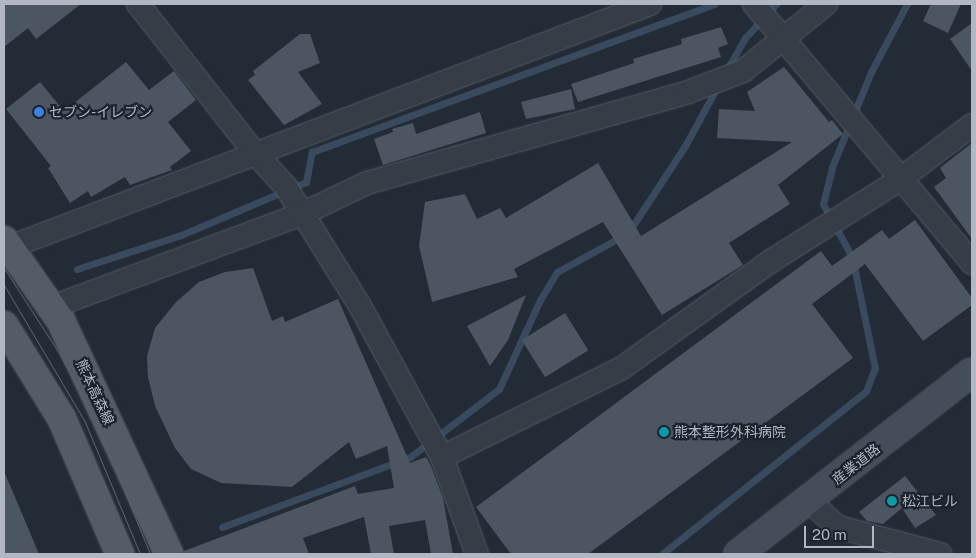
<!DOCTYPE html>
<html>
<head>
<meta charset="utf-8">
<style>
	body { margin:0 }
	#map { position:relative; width:976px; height:558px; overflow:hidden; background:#232c36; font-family:"Public Sans","Noto Sans JP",sans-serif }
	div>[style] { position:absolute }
	.stream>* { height:7px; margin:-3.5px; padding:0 3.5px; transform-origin:3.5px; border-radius:3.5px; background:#394a5e }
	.building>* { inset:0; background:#4b5662; transform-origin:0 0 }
	.roads { filter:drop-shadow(0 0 1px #545b65) drop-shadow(0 0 1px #545b65) }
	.street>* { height:22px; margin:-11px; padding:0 11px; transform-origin:11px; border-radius:11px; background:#363d47 }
	.secondary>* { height:28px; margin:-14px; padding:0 14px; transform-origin:14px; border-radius:14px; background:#444d5a }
	.primary>* { height:28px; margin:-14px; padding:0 14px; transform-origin:14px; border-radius:14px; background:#545d67 }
	.tram>* { height:1px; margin:-0.5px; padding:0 0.5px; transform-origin:0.5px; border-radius:0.5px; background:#58626e }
	.dots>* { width:14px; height:14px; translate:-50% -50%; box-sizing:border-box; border:2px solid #1b232c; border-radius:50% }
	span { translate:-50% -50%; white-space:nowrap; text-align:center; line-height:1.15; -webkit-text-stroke:4.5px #1b232c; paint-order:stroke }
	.poi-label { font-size:14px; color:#b1b8c3 }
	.left { translate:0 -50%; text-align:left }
	.street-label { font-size:14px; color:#b1b8c3 }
	.frame { position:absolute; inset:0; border:5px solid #b1b8c3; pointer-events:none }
	.scale { position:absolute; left:804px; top:526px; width:70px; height:22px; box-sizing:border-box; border:2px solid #b1b8c3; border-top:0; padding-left:6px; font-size:15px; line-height:18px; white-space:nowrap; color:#b1b8c3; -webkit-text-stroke:4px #1b232c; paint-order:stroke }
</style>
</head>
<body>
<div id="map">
	<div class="stream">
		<i style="left:726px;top:71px;width:39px;rotate:-60deg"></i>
		<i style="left:746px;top:37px;width:45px;rotate:-47.7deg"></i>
		<i style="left:77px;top:269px;width:109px;rotate:-18.1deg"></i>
		<i style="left:181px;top:235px;width:136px;rotate:-23deg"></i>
		<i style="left:306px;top:182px;width:31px;rotate:-79deg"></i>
		<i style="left:312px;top:152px;width:429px;rotate:-20.2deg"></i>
		<i style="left:222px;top:527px;width:201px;rotate:-20.4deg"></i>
		<i style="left:410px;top:457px;width:112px;rotate:-37.4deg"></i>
		<i style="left:499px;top:389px;width:98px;rotate:-65.3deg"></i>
		<i style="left:540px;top:300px;width:33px;rotate:-59deg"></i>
		<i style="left:557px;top:272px;width:81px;rotate:-28.8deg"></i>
		<i style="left:628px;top:233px;width:104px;rotate:-56.8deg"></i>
		<i style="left:685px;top:146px;width:67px;rotate:-61.5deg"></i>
		<i style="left:662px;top:554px;width:261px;rotate:-38.6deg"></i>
		<i style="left:866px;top:391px;width:25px;rotate:-69deg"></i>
		<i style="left:875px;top:368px;width:113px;rotate:-101.7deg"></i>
		<i style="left:852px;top:257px;width:60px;rotate:-118.7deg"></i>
		<i style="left:823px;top:204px;width:38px;rotate:-76deg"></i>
		<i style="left:832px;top:167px;width:103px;rotate:-67.7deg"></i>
		<i style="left:871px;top:72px;width:77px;rotate:-62.1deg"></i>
	</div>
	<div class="building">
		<i style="clip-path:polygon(4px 4px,81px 4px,36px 39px,28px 28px,4px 47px)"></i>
		<i style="clip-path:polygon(931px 4px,961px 4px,948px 33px,923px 21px)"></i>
		<i style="clip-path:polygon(972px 23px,972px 71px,950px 39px)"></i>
		<i style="clip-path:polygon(721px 27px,728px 44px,718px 48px,721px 57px,578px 102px,571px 84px,634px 63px,633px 59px,682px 44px,681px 39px)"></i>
		<i style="clip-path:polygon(300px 34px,310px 34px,320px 63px,298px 72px,322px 104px,284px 125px,248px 80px,255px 75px,253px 71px)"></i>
		<i style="clip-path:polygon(126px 62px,149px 90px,174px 71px,196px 100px,168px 122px,191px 151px,170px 167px,172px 170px,130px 185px,125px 177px,91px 197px,88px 191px,70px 203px,48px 168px,51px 166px,6px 109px,40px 82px,64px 111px)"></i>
		<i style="clip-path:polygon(784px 67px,829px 122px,832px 120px,843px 134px,778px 185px,790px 204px,729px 243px,743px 265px,662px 315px,603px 222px,514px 269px,518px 277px,432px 302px,419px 246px,425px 202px,465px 194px,477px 219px,500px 208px,506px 218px,598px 163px,641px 236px,792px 142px,717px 138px,719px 109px,755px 111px,747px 92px)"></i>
		<i style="clip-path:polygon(571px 89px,575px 109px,526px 119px,521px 102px)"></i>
		<i style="clip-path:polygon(480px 112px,486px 133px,383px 165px,374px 139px,393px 132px,392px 129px,413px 123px,416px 134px)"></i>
		<i style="clip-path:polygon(972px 143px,972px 239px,934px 187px,946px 178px,940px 168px)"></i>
		<i style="clip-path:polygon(915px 220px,972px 298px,972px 305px,923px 341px,865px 264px,812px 304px,853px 358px,588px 554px,511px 554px,476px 507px,821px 251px,832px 266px,882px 230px,889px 239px)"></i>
		<i style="clip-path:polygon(253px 268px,272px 321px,283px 316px,285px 322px,338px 299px,410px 463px,426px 457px,431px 466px,443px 498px,453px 554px,431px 554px,425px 520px,389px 526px,394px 554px,371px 554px,364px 517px,303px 538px,309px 554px,184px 554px,184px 551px,355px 486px,358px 494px,394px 488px,387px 446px,356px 459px,349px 442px,292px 487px,221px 483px,191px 469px,175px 448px,155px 406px,148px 377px,147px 356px,155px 328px,176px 302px,199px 282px,225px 272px)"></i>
		<i style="clip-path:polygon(526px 295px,508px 340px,490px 366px,467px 326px)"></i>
		<i style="left:565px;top:313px;width:44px;height:51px;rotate:58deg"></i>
		<i style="clip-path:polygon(4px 471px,39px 554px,4px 554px)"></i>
		<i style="clip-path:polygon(905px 476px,936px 515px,915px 528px,902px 508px,883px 524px,867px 521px,859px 512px)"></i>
	</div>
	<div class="roads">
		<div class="street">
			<i style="left:138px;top:4px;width:189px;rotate:51.9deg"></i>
			<i style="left:255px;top:153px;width:46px;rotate:47.6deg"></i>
			<i style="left:286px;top:187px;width:140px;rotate:58.1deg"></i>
			<i style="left:360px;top:306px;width:172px;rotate:61.5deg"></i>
			<i style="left:442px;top:457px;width:103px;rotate:70.2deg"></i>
			<i style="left:754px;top:4px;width:339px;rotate:49.9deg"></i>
			<i style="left:10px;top:247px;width:685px;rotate:-20.79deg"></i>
			<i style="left:52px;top:307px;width:267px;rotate:-20.4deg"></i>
			<i style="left:302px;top:214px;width:72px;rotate:-25.5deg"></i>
			<i style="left:367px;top:183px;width:334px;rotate:-15.8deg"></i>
			<i style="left:688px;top:92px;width:59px;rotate:-20.9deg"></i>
			<i style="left:743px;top:71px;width:107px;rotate:-38.9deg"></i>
			<i style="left:442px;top:457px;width:201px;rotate:-26.3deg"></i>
			<i style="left:622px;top:368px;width:183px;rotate:-35.7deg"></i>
			<i style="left:771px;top:261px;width:151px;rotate:-32.3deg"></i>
			<i style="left:899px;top:180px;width:91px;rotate:-37deg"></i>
			<i style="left:809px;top:501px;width:39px;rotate:42deg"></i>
			<i style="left:838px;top:527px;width:106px;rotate:14.8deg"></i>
		</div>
		<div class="secondary">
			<i style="left:738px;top:554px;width:296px;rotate:-37.9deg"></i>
		</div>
		<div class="primary">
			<i style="left:4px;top:240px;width:99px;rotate:54.9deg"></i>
			<i style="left:61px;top:321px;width:257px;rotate:65.1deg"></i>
			<i style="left:4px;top:325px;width:110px;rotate:58.3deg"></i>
			<i style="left:62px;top:419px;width:147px;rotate:66.8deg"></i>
		</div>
	</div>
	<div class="tram">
		<i style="left:4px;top:268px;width:101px;rotate:57.1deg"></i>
		<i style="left:59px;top:353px;width:77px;rotate:61.4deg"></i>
		<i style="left:96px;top:421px;width:144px;rotate:67.9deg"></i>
		<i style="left:4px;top:285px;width:159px;rotate:59.4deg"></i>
		<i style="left:85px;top:422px;width:143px;rotate:67.4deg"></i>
	</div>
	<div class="dots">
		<i style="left:39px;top:112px;background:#3f7fe0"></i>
		<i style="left:664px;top:432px;background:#0f9aa8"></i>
		<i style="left:892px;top:501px;background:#0f9aa8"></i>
	</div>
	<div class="poi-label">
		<span class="left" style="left:49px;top:112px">セブン-イレブン</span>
		<span class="left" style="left:674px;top:432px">熊本整形外科病院</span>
		<span class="left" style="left:902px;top:501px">松江ビル</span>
	</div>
	<div class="street-label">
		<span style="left:95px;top:392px;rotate:65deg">熊本高森線</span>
		<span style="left:856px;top:464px;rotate:-38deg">産業道路</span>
	</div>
	<div class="frame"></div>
	<div class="scale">20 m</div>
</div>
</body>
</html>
